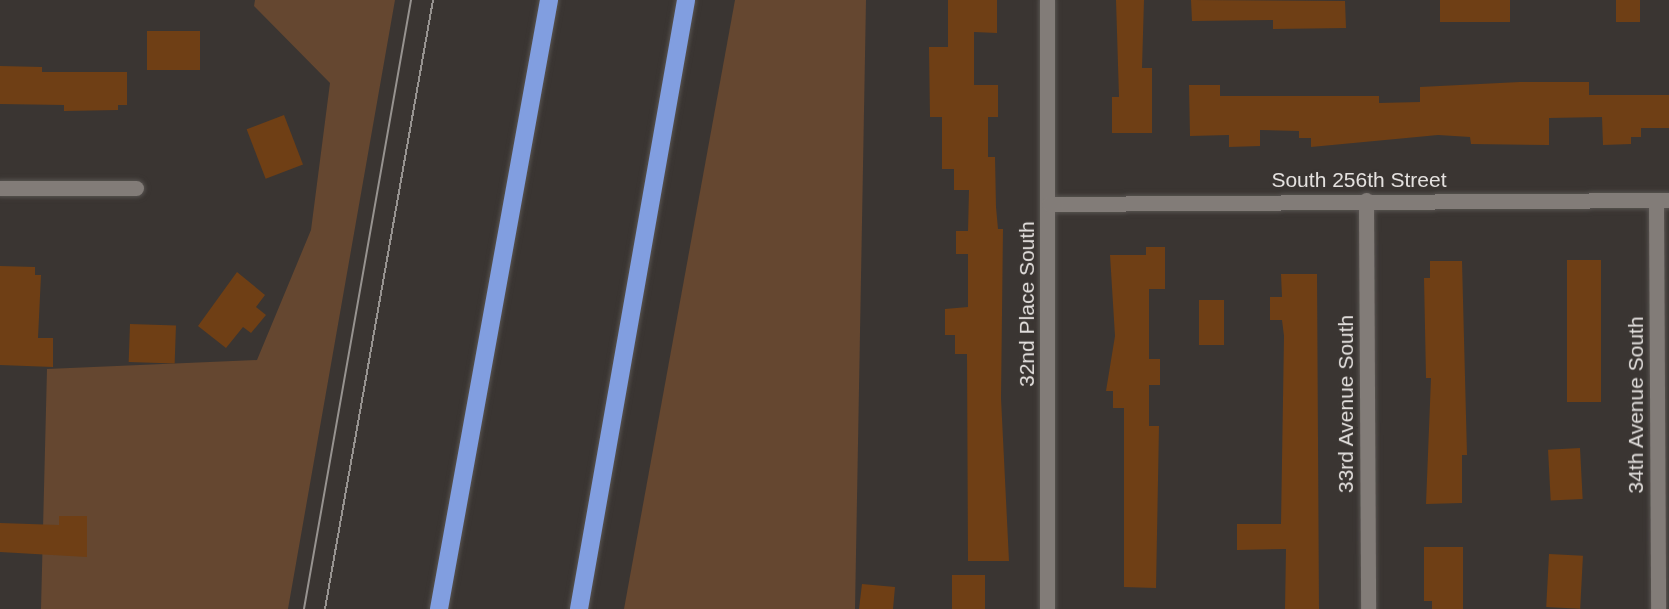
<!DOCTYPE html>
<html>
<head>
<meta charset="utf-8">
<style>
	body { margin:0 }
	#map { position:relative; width:1669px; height:609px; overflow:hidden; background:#3a3532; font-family:Arial,sans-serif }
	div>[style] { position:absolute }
	.green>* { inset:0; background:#654730 }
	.building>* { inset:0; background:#6f3f15; transform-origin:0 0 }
	.roads { filter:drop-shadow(0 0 2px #585451) drop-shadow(0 0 2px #585451) }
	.street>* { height:15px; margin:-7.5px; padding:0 7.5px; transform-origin:7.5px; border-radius:7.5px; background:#827c78 }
	.highway>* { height:18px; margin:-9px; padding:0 9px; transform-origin:9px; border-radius:9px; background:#819ee0 }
	.tram>* { height:1.5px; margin:-0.75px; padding:0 0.75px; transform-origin:0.75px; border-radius:0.75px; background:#979390 }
	span { translate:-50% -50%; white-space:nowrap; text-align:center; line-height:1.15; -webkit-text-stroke:4.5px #3a3532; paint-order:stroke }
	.street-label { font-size:21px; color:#e4e1df }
</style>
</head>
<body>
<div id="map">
	<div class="green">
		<i style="clip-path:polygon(255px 0,395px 0,288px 609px,41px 609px,47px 369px,257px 360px,311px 230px,330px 83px,254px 6px)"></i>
		<i style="clip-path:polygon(735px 0,866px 0,855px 609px,624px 609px)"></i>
	</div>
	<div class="building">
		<i style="clip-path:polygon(948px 0,997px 0,997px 33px,974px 32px,974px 85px,998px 85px,998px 117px,988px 117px,988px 157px,995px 157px,996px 207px,998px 229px,1003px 229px,1001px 398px,1009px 561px,968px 561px,967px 354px,955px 354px,955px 335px,945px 335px,945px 309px,968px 307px,968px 254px,956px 254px,956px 231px,968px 231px,969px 190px,954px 190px,954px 169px,942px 169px,942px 117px,930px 117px,929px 47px,948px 47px)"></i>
		<i style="clip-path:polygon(1116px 0,1144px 0,1142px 68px,1152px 68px,1152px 133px,1112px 133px,1112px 97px,1119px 97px)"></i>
		<i style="clip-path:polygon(1191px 0,1345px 1px,1346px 28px,1273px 29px,1273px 20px,1192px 21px)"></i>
		<i style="left:1440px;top:0;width:70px;height:22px"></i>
		<i style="left:1616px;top:0;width:24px;height:22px"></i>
		<i style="left:147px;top:31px;width:53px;height:39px"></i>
		<i style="clip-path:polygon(0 66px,42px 67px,42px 72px,127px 72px,127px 105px,118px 105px,118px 110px,64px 111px,64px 105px,0 104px)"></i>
		<i style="clip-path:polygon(1520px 82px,1589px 82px,1589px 95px,1669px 95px,1669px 128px,1641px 128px,1641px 137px,1631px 137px,1631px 144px,1603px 145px,1602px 117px,1549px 118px,1549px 145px,1471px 144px,1470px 137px,1438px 135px,1311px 147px,1311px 138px,1299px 138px,1299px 131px,1260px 130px,1260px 146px,1229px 147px,1229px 135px,1190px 136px,1189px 85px,1220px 85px,1220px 96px,1379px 96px,1379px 103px,1420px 102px,1420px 87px)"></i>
		<i style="left:284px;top:115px;width:53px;height:40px;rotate:69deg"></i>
		<i style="clip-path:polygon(1146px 247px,1165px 247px,1165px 289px,1149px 289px,1149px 359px,1160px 359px,1160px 385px,1149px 385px,1149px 426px,1159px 426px,1156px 588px,1124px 587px,1124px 408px,1113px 408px,1113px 391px,1106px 391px,1115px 336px,1110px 255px,1146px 255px)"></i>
		<i style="left:1567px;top:260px;width:34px;height:142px"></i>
		<i style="clip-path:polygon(1430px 261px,1462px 261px,1467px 455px,1462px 455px,1462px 503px,1426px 504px,1431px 378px,1426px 378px,1424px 278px,1430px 278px)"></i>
		<i style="clip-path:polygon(0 266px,35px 267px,35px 275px,41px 275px,38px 338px,53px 338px,53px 367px,0 365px)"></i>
		<i style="clip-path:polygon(237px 272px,265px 295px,256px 307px,266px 315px,251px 333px,243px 327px,226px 348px,198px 326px)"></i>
		<i style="clip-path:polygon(1281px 274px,1317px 274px,1319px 609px,1285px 609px,1286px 549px,1237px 550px,1237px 524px,1281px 524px,1284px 336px,1282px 320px,1270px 320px,1270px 297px,1282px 297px)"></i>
		<i style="left:1199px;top:300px;width:25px;height:45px"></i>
		<i style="left:130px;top:324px;width:46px;height:38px;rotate:2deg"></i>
		<i style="left:1580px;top:448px;width:51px;height:32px;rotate:87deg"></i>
		<i style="clip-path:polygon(59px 516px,87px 516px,87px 557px,0 552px,0 523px,59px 525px)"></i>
		<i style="clip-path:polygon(1424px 547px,1463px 547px,1463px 609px,1432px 609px,1432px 601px,1424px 601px)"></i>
		<i style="left:1549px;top:554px;width:34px;height:53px;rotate:3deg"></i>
		<i style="left:952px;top:575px;width:33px;height:34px"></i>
		<i style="clip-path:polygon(862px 584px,895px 587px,893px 609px,859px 609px)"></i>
	</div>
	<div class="roads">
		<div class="street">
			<i style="left:1047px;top:0;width:609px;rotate:90deg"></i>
			<i style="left:0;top:188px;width:136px"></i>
			<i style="left:1366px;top:200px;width:409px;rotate:89.7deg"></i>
			<i style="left:1656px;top:200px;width:409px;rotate:89.7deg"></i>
			<i style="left:1049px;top:204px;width:620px;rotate:-0.37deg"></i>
		</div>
		<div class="highway">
			<i style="left:439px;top:609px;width:619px;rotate:-79.76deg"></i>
			<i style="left:579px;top:609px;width:618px;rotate:-80.03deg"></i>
		</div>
	</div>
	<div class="tram">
		<i style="left:304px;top:609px;width:618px;rotate:-80.03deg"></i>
		<i style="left:325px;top:609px;width:619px;rotate:-79.94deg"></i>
	</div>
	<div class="street-label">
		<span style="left:1359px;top:180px">South 256th Street</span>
		<span style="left:1027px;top:304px;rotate:-90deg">32nd Place South</span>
		<span style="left:1346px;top:404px;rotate:-90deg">33rd Avenue South</span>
		<span style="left:1636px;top:405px;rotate:-90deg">34th Avenue South</span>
	</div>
</div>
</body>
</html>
